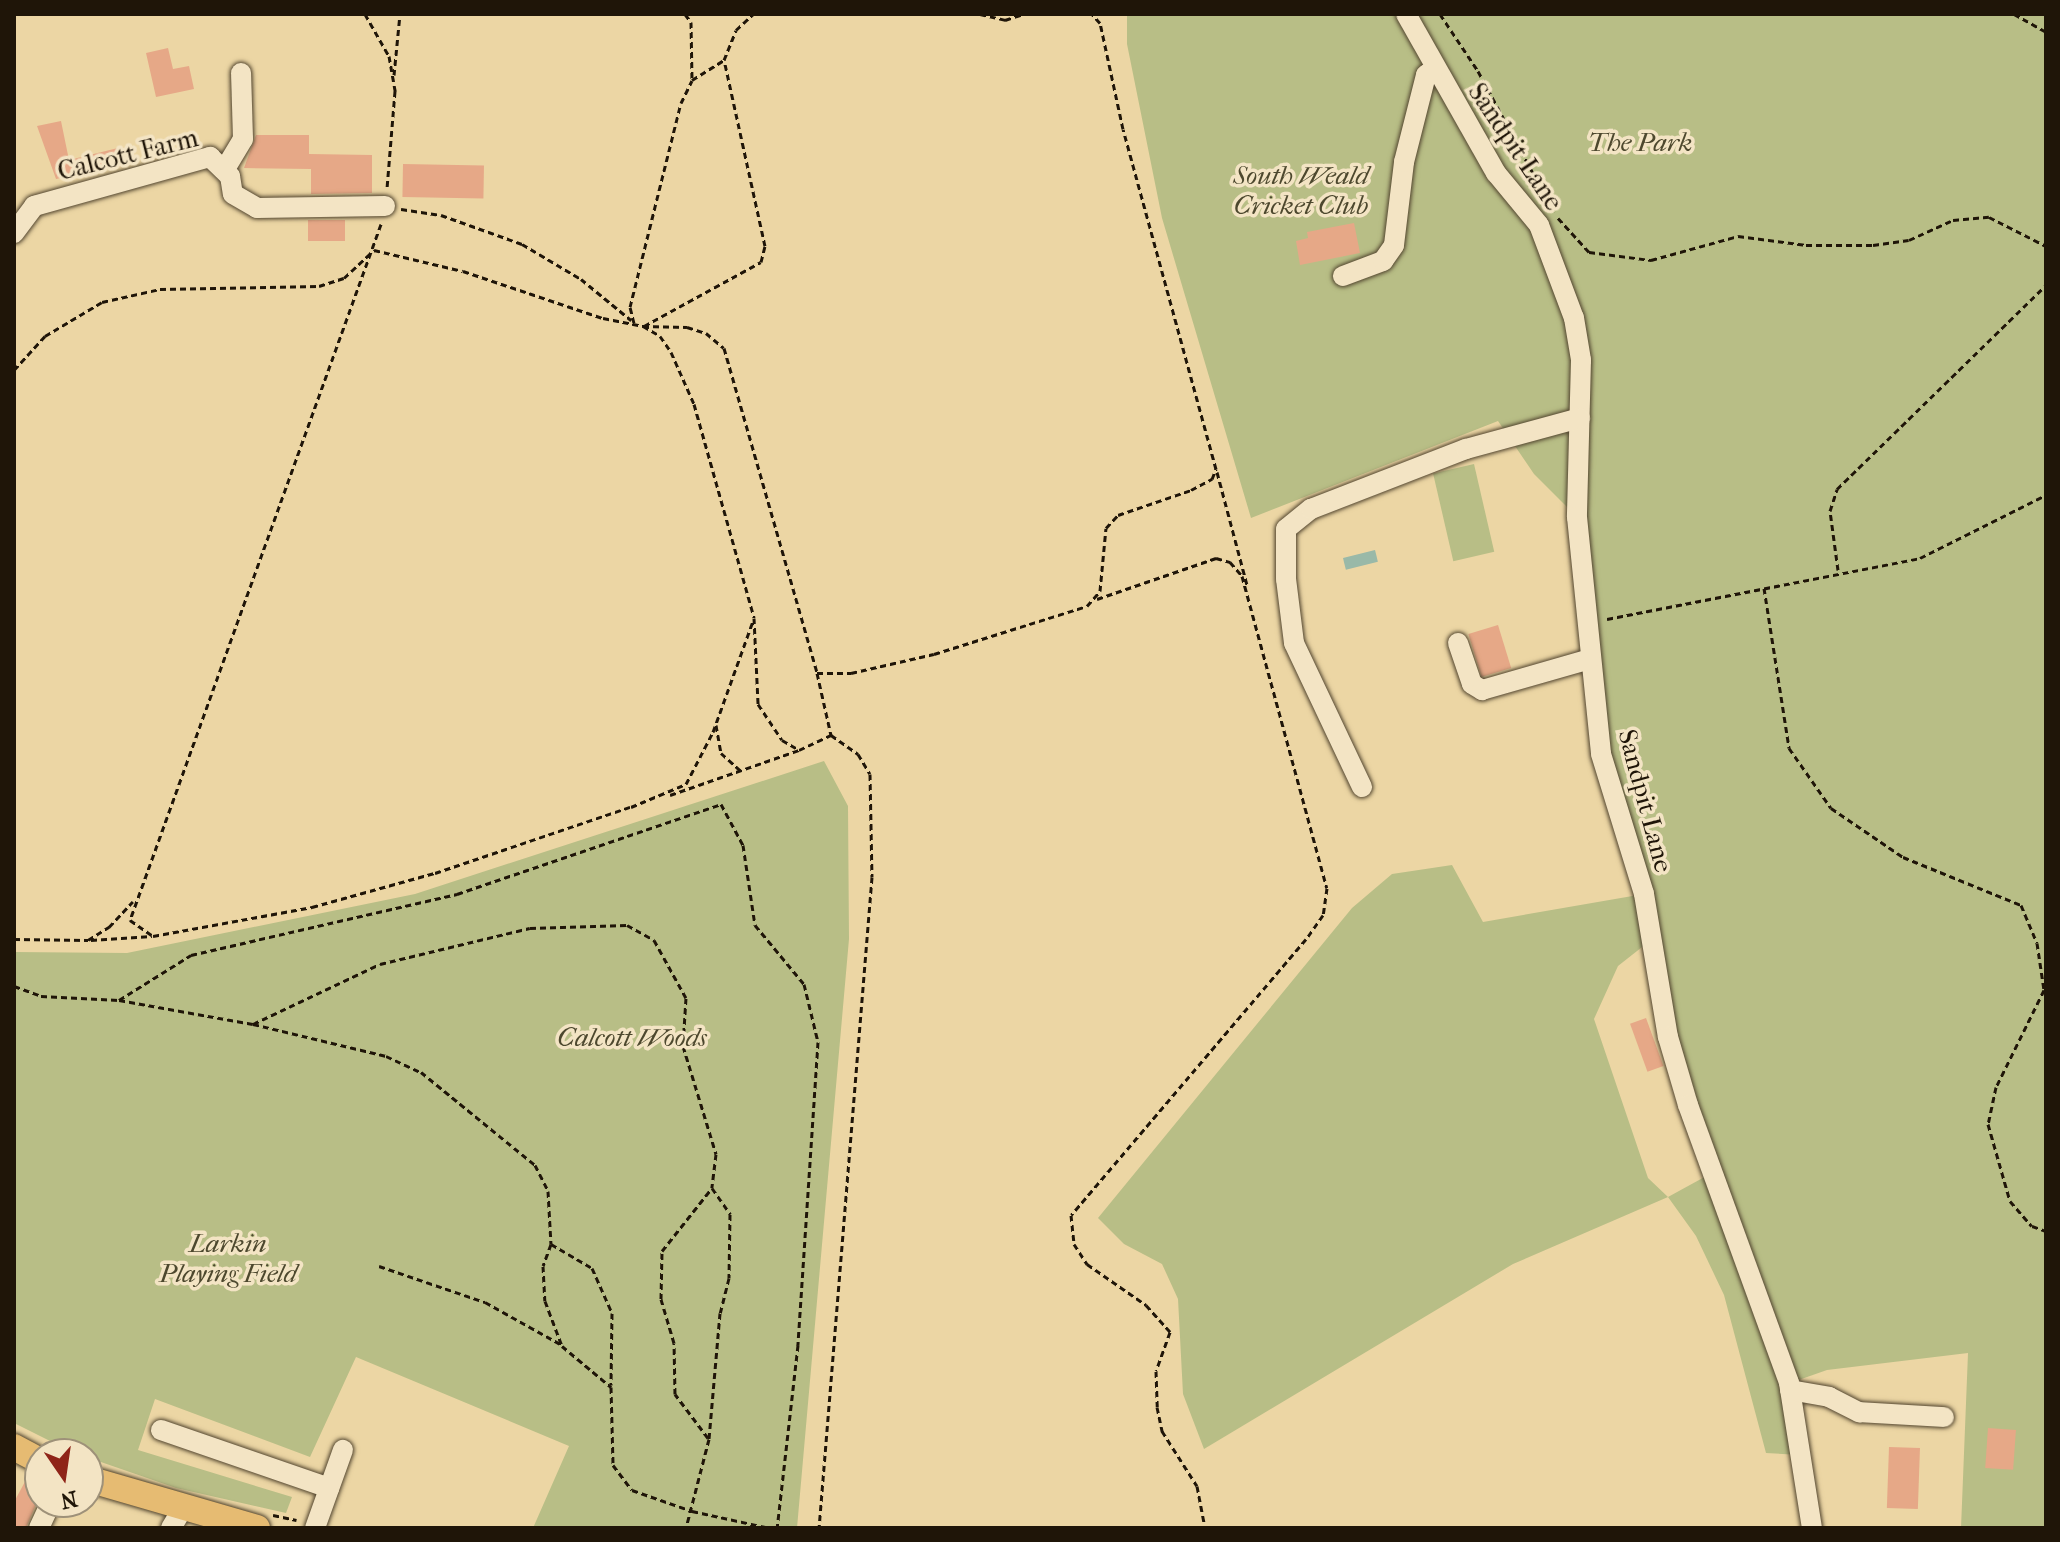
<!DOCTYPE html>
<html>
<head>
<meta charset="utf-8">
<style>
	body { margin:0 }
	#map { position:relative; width:2060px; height:1542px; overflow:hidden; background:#ecd6a4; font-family:"IM FELL French Canon",serif }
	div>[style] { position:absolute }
	.green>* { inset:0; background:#b8be86; transform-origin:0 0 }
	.water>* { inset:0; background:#99b9a8; transform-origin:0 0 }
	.building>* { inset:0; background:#e6a887; transform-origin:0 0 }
	.path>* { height:3px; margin-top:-1.5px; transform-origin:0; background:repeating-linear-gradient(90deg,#1f1508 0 6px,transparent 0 10px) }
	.roads { filter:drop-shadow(0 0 2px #52452f) drop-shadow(0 0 2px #52452f) }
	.minor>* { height:20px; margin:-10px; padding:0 10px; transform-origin:10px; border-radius:10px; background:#f3e4c4 }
	.major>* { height:26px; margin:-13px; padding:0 13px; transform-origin:13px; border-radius:13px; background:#e6bb72 }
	span { translate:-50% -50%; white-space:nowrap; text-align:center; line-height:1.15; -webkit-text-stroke:7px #f3e4c4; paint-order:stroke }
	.park-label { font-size:26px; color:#4d482e; font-style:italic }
	.street-label { font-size:26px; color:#1f1508 }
	.frame { position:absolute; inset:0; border:16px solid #1f1508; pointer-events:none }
	.north { position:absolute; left:24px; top:1438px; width:80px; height:80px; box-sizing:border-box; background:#f3e4c4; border:2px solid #9e9179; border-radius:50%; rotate:167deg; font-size:22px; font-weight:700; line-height:32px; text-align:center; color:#1f1508 }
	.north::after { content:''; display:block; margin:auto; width:28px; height:36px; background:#8f2418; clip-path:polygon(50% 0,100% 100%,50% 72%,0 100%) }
</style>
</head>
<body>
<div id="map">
	<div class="green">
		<i style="clip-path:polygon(evenodd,1127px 14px,2046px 14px,2046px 1528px,1961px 1528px,1968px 1353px,1827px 1370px,1790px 1383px,1800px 1455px,1766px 1453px,1724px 1295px,1696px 1236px,1668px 1197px,1513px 1264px,1204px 1449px,1183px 1394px,1178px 1299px,1162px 1264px,1124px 1244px,1098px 1218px,1352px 908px,1392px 874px,1452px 865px,1483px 922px,1644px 894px,1601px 754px,1577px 517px,1534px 474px,1498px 421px,1251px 518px,1162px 218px,1127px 44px,1127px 14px,1651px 940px,1710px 1174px,1668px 1197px,1648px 1178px,1594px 1019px,1618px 966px,1651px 940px)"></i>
		<i style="left:1474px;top:464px;width:90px;height:42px;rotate:77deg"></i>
		<i style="clip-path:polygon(824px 761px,848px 806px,849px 939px,797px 1528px,533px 1528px,569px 1446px,356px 1357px,310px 1457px,155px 1399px,138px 1450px,292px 1497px,286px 1513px,176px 1488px,72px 1452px,14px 1423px,14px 952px,127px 953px,415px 894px)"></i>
	</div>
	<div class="water">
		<i style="left:1375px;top:550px;width:12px;height:33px;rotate:76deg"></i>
	</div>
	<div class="building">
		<i style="clip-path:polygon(168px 48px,173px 69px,189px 66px,194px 89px,156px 97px,146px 53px)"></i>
		<i style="clip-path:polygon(61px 121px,69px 160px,118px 148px,122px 166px,56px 179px,37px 126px)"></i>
		<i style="clip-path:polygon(256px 135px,309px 135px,309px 154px,372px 155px,372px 193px,311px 194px,311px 169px,244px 168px)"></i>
		<i style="left:403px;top:164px;width:81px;height:33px;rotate:1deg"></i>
		<i style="left:308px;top:220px;width:37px;height:21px"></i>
		<i style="clip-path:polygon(1354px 223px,1360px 253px,1300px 265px,1296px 241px,1308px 238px,1307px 232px)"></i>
		<i style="left:1498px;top:625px;width:45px;height:31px;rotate:73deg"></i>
		<i style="left:1646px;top:1018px;width:51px;height:17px;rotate:70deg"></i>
		<i style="left:1988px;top:1428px;width:28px;height:40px;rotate:4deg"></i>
		<i style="left:1889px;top:1447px;width:31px;height:61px;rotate:2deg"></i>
		<i style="clip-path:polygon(27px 1478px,40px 1485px,40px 1495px,26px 1528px,14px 1528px,14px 1502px)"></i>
	</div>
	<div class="path">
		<i style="left:365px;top:14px;width:48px;rotate:60.3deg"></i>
		<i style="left:389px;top:56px;width:36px;rotate:80deg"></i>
		<i style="left:395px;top:91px;width:98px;rotate:94.7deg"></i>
		<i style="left:685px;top:14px;width:10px;rotate:53deg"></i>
		<i style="left:691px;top:22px;width:58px;rotate:89deg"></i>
		<i style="left:980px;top:14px;width:26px;rotate:13deg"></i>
		<i style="left:1005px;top:20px;width:20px;rotate:-18deg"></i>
		<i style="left:1440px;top:14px;width:69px;rotate:56.3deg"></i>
		<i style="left:1478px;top:71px;width:160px;rotate:61.7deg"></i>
		<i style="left:2014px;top:14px;width:37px;rotate:29deg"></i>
		<i style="left:394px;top:75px;width:61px;rotate:-84.4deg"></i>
		<i style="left:401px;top:209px;width:40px;rotate:8.5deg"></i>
		<i style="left:441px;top:215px;width:86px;rotate:19.7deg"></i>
		<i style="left:522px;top:244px;width:69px;rotate:30.7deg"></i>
		<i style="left:581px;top:279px;width:65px;rotate:39.4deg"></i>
		<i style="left:1558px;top:218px;width:46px;rotate:47.6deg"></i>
		<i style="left:1589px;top:252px;width:63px;rotate:7.4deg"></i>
		<i style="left:1651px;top:260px;width:90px;rotate:-15.4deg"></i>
		<i style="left:1738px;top:236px;width:69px;rotate:7.5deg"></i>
		<i style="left:1806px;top:245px;width:67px"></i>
		<i style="left:1873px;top:245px;width:36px;rotate:-8deg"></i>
		<i style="left:1909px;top:240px;width:48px;rotate:-24.4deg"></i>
		<i style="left:1953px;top:220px;width:36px;rotate:-5deg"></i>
		<i style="left:1989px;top:217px;width:64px;rotate:27deg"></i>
		<i style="left:381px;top:224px;width:740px;rotate:109.83deg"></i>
		<i style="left:130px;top:920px;width:28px;rotate:35deg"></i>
		<i style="left:153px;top:936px;width:162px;rotate:-10.3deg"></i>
		<i style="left:312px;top:907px;width:128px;rotate:-15.5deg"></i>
		<i style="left:435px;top:873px;width:206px;rotate:-18.7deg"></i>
		<i style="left:634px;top:323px;width:16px;rotate:-104deg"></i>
		<i style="left:630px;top:307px;width:210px;rotate:-76deg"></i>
		<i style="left:681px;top:103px;width:25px;rotate:-64deg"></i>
		<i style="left:692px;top:80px;width:38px;rotate:-32deg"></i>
		<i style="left:643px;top:326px;width:44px;rotate:1.3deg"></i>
		<i style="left:687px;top:327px;width:20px;rotate:18deg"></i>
		<i style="left:706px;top:333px;width:23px;rotate:40deg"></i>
		<i style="left:724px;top:348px;width:338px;rotate:74deg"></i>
		<i style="left:817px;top:673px;width:34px"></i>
		<i style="left:851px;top:673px;width:85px;rotate:-12.9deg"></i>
		<i style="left:934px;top:654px;width:160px;rotate:-17.4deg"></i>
		<i style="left:1087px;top:606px;width:20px;rotate:-49deg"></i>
		<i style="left:1100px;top:591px;width:63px;rotate:-84.6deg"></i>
		<i style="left:1106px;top:528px;width:18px;rotate:-47deg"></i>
		<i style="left:1118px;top:515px;width:77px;rotate:-18.9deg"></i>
		<i style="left:1191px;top:490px;width:24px;rotate:-28deg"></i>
		<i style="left:1212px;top:479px;width:11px;rotate:-68deg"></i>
		<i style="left:1216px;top:469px;width:352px;rotate:-105.3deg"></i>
		<i style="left:1123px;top:129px;width:108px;rotate:-102.2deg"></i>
		<i style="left:1100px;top:23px;width:12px;rotate:-132deg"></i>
		<i style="left:644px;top:326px;width:133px;rotate:-28.7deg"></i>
		<i style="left:761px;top:262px;width:16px;rotate:-76deg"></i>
		<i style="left:765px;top:246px;width:190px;rotate:-102.4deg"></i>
		<i style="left:724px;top:60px;width:32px;rotate:-68deg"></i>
		<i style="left:736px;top:30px;width:23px;rotate:-43deg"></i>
		<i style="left:14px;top:370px;width:46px;rotate:-47.6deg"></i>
		<i style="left:45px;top:336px;width:66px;rotate:-30.8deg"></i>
		<i style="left:102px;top:302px;width:59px;rotate:-12.6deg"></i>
		<i style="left:160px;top:289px;width:159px;rotate:-1.1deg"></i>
		<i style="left:319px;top:286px;width:26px;rotate:-18deg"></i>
		<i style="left:344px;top:278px;width:41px;rotate:-43deg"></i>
		<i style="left:374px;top:250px;width:91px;rotate:13.3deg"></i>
		<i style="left:463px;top:271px;width:148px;rotate:18.6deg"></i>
		<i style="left:603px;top:318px;width:41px;rotate:11.3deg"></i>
		<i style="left:643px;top:326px;width:20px;rotate:30deg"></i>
		<i style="left:660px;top:336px;width:19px;rotate:55deg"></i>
		<i style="left:671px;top:352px;width:57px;rotate:66.1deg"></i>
		<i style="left:694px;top:404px;width:222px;rotate:74.3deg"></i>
		<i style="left:754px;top:618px;width:86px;rotate:87.3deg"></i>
		<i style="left:758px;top:704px;width:43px;rotate:56.3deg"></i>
		<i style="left:782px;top:740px;width:20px;rotate:30deg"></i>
		<i style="left:799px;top:750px;width:35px;rotate:-25deg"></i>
		<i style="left:1217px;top:472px;width:117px;rotate:75.1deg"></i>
		<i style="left:1838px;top:570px;width:60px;rotate:-97.7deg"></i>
		<i style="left:1830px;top:511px;width:23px;rotate:-72deg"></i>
		<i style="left:1837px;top:489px;width:292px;rotate:-44.3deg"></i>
		<i style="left:1764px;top:588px;width:162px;rotate:81.1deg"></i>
		<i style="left:1789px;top:748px;width:73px;rotate:55deg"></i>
		<i style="left:1831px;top:808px;width:87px;rotate:34.2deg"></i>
		<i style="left:1903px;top:857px;width:127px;rotate:22.1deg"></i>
		<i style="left:2021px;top:905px;width:41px;rotate:67.2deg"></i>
		<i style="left:2037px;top:943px;width:48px;rotate:81.5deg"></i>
		<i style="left:2044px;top:990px;width:108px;rotate:116.3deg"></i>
		<i style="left:1996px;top:1087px;width:38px;rotate:102deg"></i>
		<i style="left:1988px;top:1124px;width:80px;rotate:74.1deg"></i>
		<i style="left:2010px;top:1201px;width:33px;rotate:49deg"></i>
		<i style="left:2032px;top:1226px;width:15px;rotate:20deg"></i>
		<i style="left:1097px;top:599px;width:126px;rotate:-19deg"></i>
		<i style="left:1216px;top:558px;width:15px;rotate:16deg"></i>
		<i style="left:1230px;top:562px;width:18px;rotate:49deg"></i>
		<i style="left:1242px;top:576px;width:323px;rotate:74.8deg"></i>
		<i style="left:1327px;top:888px;width:27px;rotate:98deg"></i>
		<i style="left:1323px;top:915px;width:29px;rotate:125deg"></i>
		<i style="left:1306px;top:939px;width:362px;rotate:130.4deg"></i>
		<i style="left:1071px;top:1215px;width:29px;rotate:84deg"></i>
		<i style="left:1074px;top:1244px;width:24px;rotate:57deg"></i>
		<i style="left:1087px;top:1264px;width:72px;rotate:34.8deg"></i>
		<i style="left:1146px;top:1305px;width:36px;rotate:48deg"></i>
		<i style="left:1170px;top:1332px;width:41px;rotate:109.7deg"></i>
		<i style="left:1156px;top:1371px;width:36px;rotate:88deg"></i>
		<i style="left:1157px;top:1407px;width:25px;rotate:78deg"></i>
		<i style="left:1162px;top:1431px;width:65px;rotate:57.5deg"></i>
		<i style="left:1197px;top:1486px;width:43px;rotate:79.2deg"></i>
		<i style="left:1607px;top:619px;width:319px;rotate:-11deg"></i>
		<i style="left:1920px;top:558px;width:141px;rotate:-26.6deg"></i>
		<i style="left:817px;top:673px;width:64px;rotate:77.3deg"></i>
		<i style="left:831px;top:735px;width:33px;rotate:35deg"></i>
		<i style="left:858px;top:754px;width:23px;rotate:59deg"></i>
		<i style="left:870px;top:774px;width:103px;rotate:88.9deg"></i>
		<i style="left:872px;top:877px;width:653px;rotate:94.65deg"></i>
		<i style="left:716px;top:725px;width:28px;rotate:80deg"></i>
		<i style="left:721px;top:753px;width:27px;rotate:42deg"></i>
		<i style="left:670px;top:795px;width:137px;rotate:-19.2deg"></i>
		<i style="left:631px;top:807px;width:60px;rotate:-22.7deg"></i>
		<i style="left:686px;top:784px;width:59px;rotate:-62.6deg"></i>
		<i style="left:713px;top:732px;width:118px;rotate:-70.2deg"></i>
		<i style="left:14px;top:939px;width:74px;rotate:0.8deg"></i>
		<i style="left:88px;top:940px;width:25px;rotate:-32deg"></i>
		<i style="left:109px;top:927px;width:35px;rotate:-47deg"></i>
		<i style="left:91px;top:940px;width:61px;rotate:-3.8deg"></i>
		<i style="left:14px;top:986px;width:29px;rotate:20deg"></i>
		<i style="left:41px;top:996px;width:78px;rotate:2.9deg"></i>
		<i style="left:119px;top:1000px;width:136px;rotate:10.2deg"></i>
		<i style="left:253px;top:1024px;width:140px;rotate:-25.3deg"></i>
		<i style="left:380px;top:964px;width:154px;rotate:-13.5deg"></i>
		<i style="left:530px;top:928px;width:97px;rotate:-1.8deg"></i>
		<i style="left:627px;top:925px;width:31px;rotate:29deg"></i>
		<i style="left:654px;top:940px;width:66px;rotate:61.1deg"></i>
		<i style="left:686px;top:998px;width:48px;rotate:93.6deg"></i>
		<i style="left:683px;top:1046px;width:113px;rotate:73deg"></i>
		<i style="left:716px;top:1154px;width:34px;rotate:97deg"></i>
		<i style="left:712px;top:1188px;width:32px;rotate:55deg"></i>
		<i style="left:730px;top:1214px;width:64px;rotate:90.9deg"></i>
		<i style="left:729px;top:1278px;width:36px;rotate:104deg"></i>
		<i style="left:720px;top:1313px;width:126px;rotate:95deg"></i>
		<i style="left:709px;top:1439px;width:92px;rotate:104.5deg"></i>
		<i style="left:119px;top:1000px;width:85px;rotate:-32deg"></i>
		<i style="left:191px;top:955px;width:273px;rotate:-12.9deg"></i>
		<i style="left:457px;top:894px;width:279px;rotate:-18.8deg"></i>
		<i style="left:721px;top:804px;width:47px;rotate:61.8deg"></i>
		<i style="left:743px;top:845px;width:81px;rotate:81.5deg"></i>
		<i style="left:755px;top:925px;width:77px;rotate:50.3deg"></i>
		<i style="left:804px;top:984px;width:60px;rotate:76.4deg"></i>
		<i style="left:818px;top:1042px;width:304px;rotate:93.8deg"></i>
		<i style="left:798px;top:1345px;width:184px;rotate:96.5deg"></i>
		<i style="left:253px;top:1024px;width:137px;rotate:13.5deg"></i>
		<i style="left:386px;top:1056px;width:38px;rotate:25deg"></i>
		<i style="left:421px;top:1072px;width:147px;rotate:39.2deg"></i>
		<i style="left:535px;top:1165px;width:29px;rotate:63deg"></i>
		<i style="left:548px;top:1191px;width:53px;rotate:86.8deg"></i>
		<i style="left:551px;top:1244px;width:23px;rotate:110deg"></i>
		<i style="left:543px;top:1266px;width:35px;rotate:87deg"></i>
		<i style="left:545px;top:1301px;width:48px;rotate:69.3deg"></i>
		<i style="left:562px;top:1346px;width:64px;rotate:39.9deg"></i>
		<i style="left:611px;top:1387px;width:78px;rotate:88.5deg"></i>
		<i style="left:613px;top:1465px;width:31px;rotate:53deg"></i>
		<i style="left:632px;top:1490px;width:64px;rotate:19.3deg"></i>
		<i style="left:692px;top:1511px;width:80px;rotate:12.3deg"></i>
		<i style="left:551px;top:1244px;width:48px;rotate:30.3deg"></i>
		<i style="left:592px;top:1268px;width:49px;rotate:66deg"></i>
		<i style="left:612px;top:1313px;width:72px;rotate:90.8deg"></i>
		<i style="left:379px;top:1266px;width:112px;rotate:18.8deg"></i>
		<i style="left:485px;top:1302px;width:88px;rotate:29.2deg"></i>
		<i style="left:708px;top:1438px;width:55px;rotate:-126.9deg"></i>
		<i style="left:675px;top:1394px;width:51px;rotate:-91.1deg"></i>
		<i style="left:674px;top:1343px;width:46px;rotate:-106.5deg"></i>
		<i style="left:661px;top:1299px;width:48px;rotate:-88.8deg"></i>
		<i style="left:662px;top:1251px;width:80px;rotate:-51.6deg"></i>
		<i style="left:273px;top:1515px;width:24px;rotate:12deg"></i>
	</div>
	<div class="roads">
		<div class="minor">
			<i style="left:1406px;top:14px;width:183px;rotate:60.5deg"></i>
			<i style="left:1496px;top:173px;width:67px;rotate:50.4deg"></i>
			<i style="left:1539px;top:225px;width:99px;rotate:69.4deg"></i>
			<i style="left:1574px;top:318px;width:43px;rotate:80.5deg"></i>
			<i style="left:1581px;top:360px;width:157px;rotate:91.5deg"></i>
			<i style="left:1577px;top:517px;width:238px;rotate:84.2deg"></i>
			<i style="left:1601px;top:754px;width:146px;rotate:72.9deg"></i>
			<i style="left:1644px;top:894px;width:145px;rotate:80.5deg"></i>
			<i style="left:1668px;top:1037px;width:71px;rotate:73.6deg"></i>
			<i style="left:1688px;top:1105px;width:296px;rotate:70deg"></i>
			<i style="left:1789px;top:1383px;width:147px;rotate:81deg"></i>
			<i style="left:225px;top:169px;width:35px;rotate:-59deg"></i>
			<i style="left:243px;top:139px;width:66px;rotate:-91.7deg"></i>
			<i style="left:14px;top:233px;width:34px;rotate:-53deg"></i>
			<i style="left:34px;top:206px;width:183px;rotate:-15.6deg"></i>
			<i style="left:210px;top:157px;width:28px;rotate:44deg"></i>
			<i style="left:230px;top:176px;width:18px;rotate:81deg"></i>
			<i style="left:233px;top:194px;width:28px;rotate:30deg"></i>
			<i style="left:257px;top:208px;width:128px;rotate:-0.9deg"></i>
			<i style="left:1343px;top:276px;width:43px;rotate:-20.6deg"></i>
			<i style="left:1383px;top:261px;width:19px;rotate:-55deg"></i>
			<i style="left:1394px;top:245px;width:84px;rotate:-83.1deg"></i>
			<i style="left:1404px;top:162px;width:90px;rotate:-75.8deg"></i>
			<i style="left:1426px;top:75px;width:10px;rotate:-37deg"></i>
			<i style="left:1458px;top:643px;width:43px;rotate:71.1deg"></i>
			<i style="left:1472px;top:684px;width:12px;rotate:31deg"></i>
			<i style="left:1482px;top:690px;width:112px;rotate:-16deg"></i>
			<i style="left:1362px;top:787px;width:159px;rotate:-115.3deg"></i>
			<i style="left:1294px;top:643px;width:64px;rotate:-97.1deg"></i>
			<i style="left:1286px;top:579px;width:50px;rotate:-90deg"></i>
			<i style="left:1286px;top:529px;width:32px;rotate:-39deg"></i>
			<i style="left:1311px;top:509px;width:166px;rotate:-21.2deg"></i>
			<i style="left:1466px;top:449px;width:118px;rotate:-15.2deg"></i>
			<i style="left:1790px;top:1390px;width:40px;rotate:10deg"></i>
			<i style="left:1829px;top:1397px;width:34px;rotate:27deg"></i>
			<i style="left:1859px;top:1412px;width:85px;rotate:3.4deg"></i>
			<i style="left:161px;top:1430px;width:178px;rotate:19deg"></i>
			<i style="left:39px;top:1528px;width:29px;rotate:-65deg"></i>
			<i style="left:171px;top:1528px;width:23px;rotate:-59deg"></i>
			<i style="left:315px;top:1528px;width:83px;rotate:-70.3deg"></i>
		</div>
		<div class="major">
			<i style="left:14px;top:1447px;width:30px;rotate:28deg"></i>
			<i style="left:88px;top:1479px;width:176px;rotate:16.2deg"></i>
		</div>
	</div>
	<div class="park-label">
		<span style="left:1640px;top:143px">The Park</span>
		<span style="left:1301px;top:191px">South Weald<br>Cricket Club</span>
		<span style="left:632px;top:1038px">Calcott Woods</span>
		<span style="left:228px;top:1259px">Larkin<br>Playing Field</span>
	</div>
	<div class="street-label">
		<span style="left:1515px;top:147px;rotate:56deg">Sandpit Lane</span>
		<span style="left:128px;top:155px;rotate:-14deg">Calcott Farm</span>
		<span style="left:1645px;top:801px;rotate:75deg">Sandpit Lane</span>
	</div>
	<div class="frame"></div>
	<div class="north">N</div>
</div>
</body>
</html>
